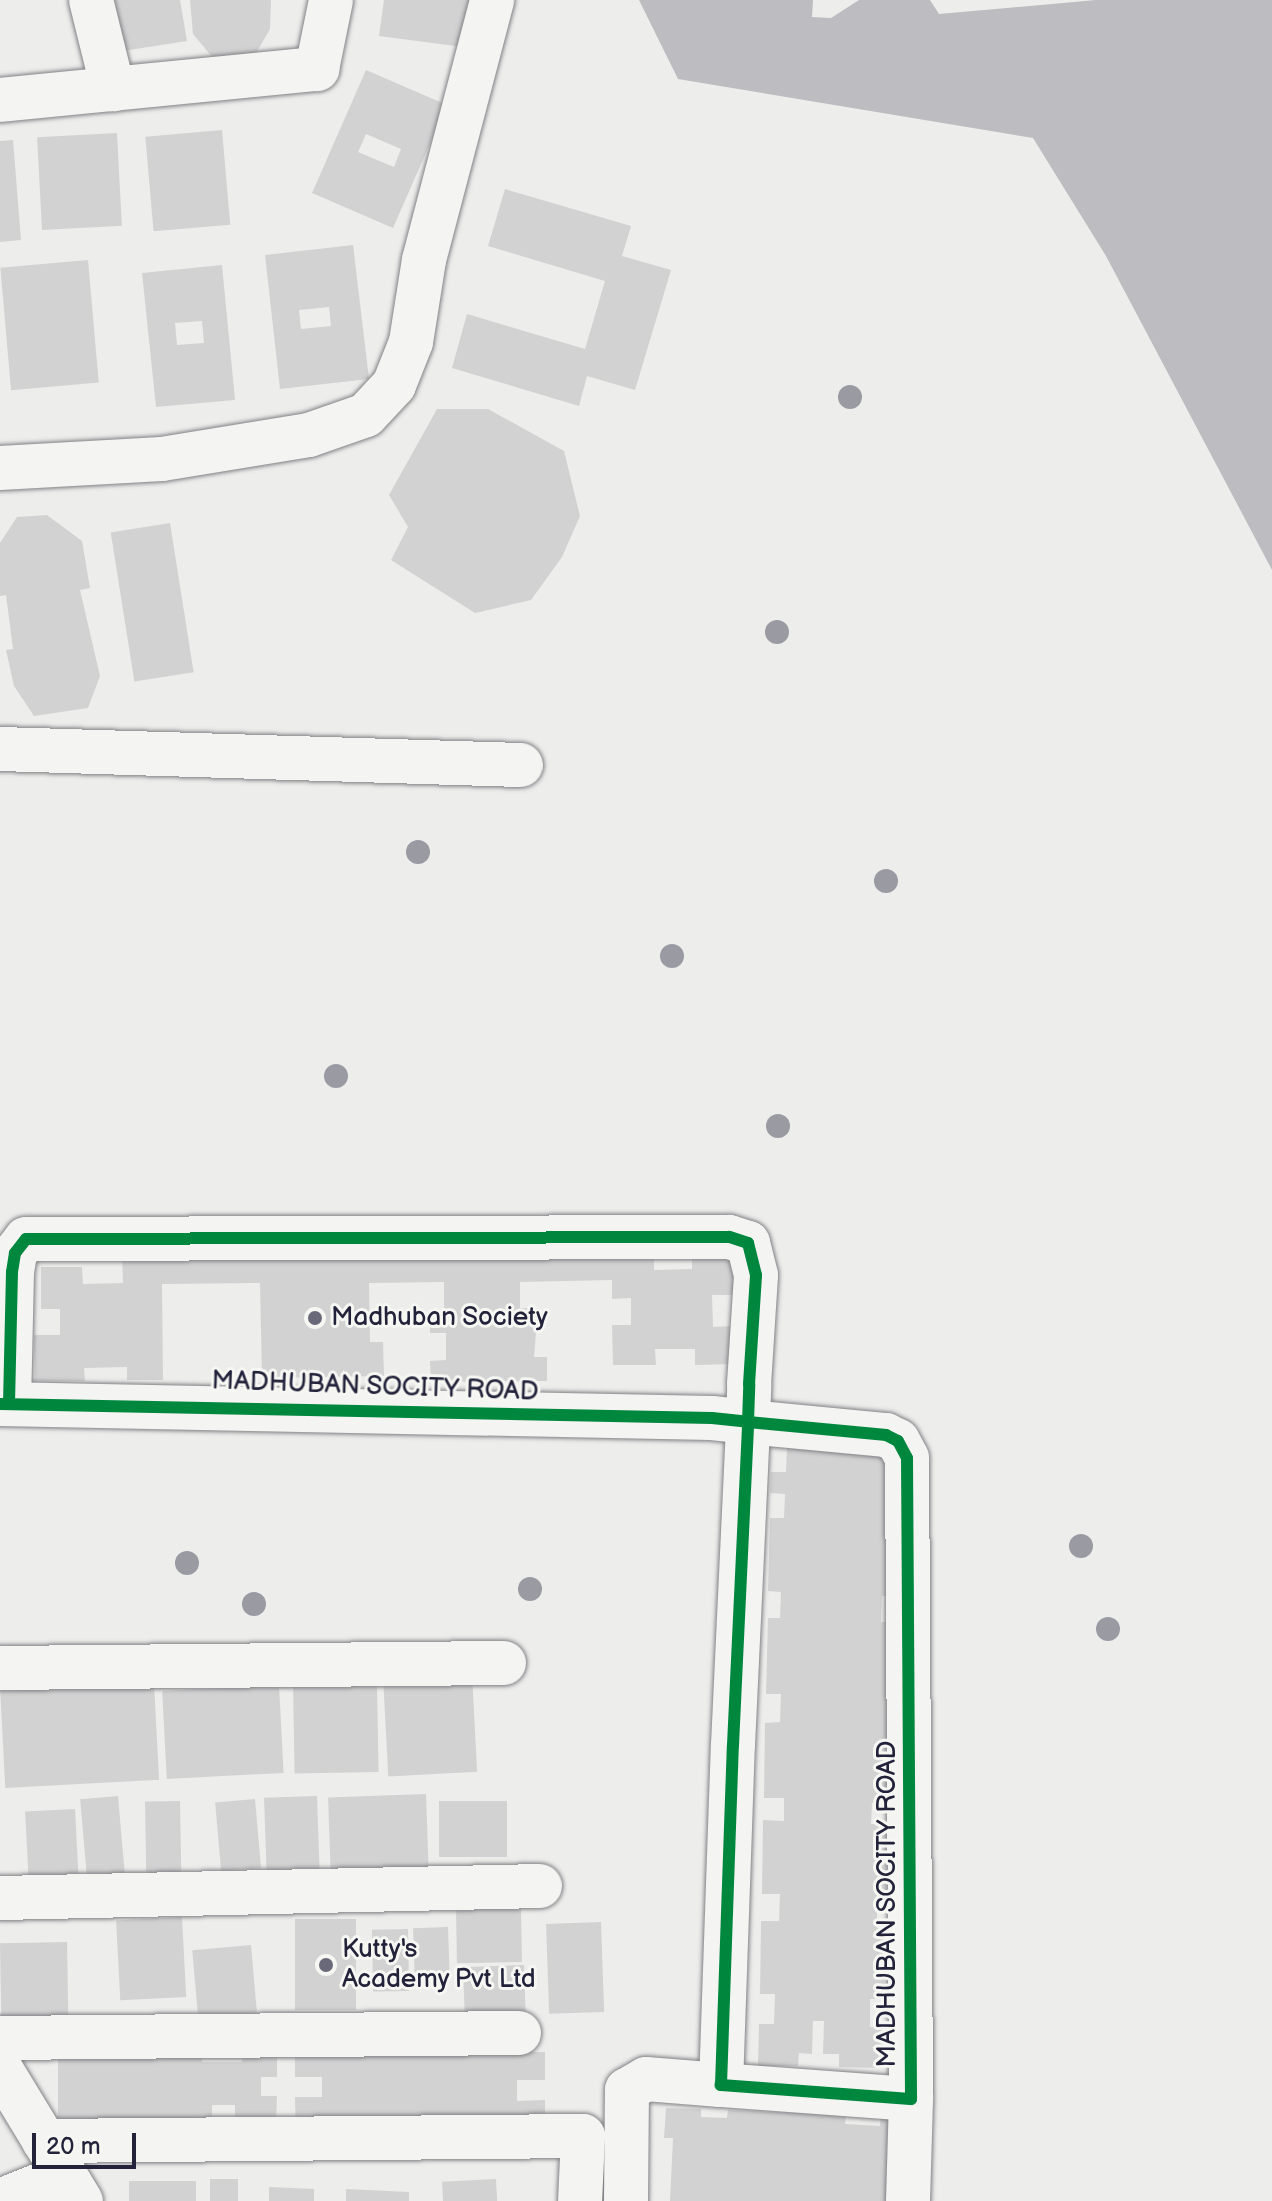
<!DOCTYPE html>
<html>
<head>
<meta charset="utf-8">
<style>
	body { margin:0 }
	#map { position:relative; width:1272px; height:2201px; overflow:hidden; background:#ededec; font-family:"Balsamiq Sans",sans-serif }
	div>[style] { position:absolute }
	.water>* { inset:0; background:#bcbcc1 }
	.building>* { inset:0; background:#d2d2d3; transform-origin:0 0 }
	.roads { filter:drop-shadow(0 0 2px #828286) drop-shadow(0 0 2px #828286) }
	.minor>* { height:44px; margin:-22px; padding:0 22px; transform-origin:22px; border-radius:22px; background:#f4f4f2 }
	.cycleway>* { height:12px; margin:-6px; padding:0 6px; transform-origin:6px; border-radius:6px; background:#00873e }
	.trees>* { width:24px; height:24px; margin:-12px; border-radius:50%; background:#9a9aa3 }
	.dots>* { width:22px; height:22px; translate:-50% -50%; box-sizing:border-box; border:4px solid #f6f6f2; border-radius:50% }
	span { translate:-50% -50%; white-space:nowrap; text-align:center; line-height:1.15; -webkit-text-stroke:6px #f6f6f2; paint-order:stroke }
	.poi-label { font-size:26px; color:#22223b }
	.left { translate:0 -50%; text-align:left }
	.street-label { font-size:26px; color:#22223b }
	.scale { position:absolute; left:32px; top:2133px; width:104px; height:36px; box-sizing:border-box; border:4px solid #22223b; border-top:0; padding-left:10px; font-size:24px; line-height:28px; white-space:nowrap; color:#22223b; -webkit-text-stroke:6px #f6f6f2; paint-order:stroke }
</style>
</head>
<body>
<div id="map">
	<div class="water">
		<i style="clip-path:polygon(639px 0,813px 0,812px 17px,831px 18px,859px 0,930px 0,939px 14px,1096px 0,1272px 0,1272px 570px,1106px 256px,1033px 138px,678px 79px)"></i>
	</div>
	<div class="building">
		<i style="clip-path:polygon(115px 0,180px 0,187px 41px,123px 51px)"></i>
		<i style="clip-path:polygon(190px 0,271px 0,270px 29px,255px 55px,213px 58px,193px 34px)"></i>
		<i style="clip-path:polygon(384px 0,469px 0,463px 47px,379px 36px)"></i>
		<i style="clip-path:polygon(evenodd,366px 70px,447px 105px,393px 228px,312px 193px,366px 70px,366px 134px,401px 149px,394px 167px,358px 152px,366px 134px)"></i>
		<i style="left:222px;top:130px;width:95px;height:77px;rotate:85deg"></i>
		<i style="left:117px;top:133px;width:93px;height:80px;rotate:87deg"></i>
		<i style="clip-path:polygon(13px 140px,21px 240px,0 242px,0 141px)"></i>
		<i style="clip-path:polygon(505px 189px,631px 226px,622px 256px,671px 270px,635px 390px,587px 376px,579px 406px,452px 368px,467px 314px,585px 349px,605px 281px,488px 246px)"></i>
		<i style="clip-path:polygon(evenodd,353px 245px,369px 379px,280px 389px,265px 255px,353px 245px,329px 307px,331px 326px,301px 329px,299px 310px,329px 307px)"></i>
		<i style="left:88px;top:260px;width:123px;height:88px;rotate:85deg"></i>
		<i style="clip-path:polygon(evenodd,222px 265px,235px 400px,156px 407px,142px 273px,222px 265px,202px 321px,204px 343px,177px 345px,175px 323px,202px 321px)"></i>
		<i style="clip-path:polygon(437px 409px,488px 409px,564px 451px,580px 516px,562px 557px,531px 600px,475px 613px,391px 560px,408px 527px,389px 495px)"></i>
		<i style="clip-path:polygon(47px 515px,82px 541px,90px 588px,80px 590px,100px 676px,88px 708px,34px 716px,14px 686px,6px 650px,13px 649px,6px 595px,0 596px,0 543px,17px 517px)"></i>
		<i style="left:170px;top:523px;width:151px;height:60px;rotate:81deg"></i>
		<i style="clip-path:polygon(654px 1246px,654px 1270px,692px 1269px,692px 1258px,733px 1257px,734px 1295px,712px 1295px,713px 1327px,734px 1326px,735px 1364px,695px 1365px,695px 1349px,655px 1349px,656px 1365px,613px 1365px,612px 1325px,631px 1325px,631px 1298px,612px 1299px,612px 1280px,520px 1282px,520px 1308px,538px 1308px,534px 1357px,547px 1357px,547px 1381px,431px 1382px,430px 1361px,446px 1360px,446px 1333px,430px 1333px,430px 1312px,444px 1312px,444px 1282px,369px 1283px,370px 1342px,383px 1342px,384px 1376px,262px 1378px,260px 1283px,162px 1284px,163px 1380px,127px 1380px,127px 1367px,84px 1368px,85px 1381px,35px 1381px,34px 1335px,60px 1335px,60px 1309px,41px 1309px,41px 1267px,82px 1267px,83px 1284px,123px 1283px,122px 1254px)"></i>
		<i style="clip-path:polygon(787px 1448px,901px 1450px,885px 1498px,885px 1524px,896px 1524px,895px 1596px,882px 1596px,881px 1622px,892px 1622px,888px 1804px,872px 1803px,871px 1824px,888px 1824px,886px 1901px,877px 1901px,877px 1928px,885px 1929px,884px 1999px,870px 1999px,870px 2027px,883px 2028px,882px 2068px,839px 2067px,839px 2054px,823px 2054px,824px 2021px,813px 2021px,812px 2054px,799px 2053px,798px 2066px,758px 2066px,759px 2024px,774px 2024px,775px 1994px,760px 1994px,761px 1921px,779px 1921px,780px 1894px,762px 1894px,763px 1820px,784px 1821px,784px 1798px,764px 1798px,765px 1723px,780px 1722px,781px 1694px,766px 1694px,768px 1618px,780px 1618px,781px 1592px,768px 1591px,770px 1518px,784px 1518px,785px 1494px,770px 1493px,771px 1472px,786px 1472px)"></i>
		<i style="left:472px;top:1674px;width:98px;height:89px;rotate:87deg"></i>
		<i style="left:154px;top:1683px;width:97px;height:154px;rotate:87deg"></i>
		<i style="left:377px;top:1683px;width:89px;height:84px;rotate:89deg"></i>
		<i style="left:279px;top:1685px;width:88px;height:117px;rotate:87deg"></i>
		<i style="left:426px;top:1794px;width:85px;height:98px;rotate:88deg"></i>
		<i style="left:118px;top:1796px;width:88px;height:38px;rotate:85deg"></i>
		<i style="left:317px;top:1796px;width:91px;height:53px;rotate:88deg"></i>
		<i style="left:255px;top:1799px;width:69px;height:40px;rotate:85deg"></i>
		<i style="left:180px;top:1801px;width:84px;height:35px;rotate:89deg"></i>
		<i style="left:439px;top:1801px;width:68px;height:56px"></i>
		<i style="left:75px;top:1809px;width:77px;height:50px;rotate:87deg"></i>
		<i style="left:521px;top:1908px;width:54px;height:65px;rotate:89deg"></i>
		<i style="left:182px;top:1917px;width:80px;height:66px;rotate:87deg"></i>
		<i style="left:356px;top:1919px;width:91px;height:61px;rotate:90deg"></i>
		<i style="left:601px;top:1922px;width:90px;height:55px;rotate:88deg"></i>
		<i style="left:448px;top:1927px;width:53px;height:35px;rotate:88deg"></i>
		<i style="left:408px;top:1929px;width:62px;height:36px;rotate:89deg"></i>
		<i style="left:67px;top:1942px;width:75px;height:67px;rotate:89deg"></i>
		<i style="left:251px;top:1945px;width:73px;height:59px;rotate:85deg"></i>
		<i style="left:524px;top:1965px;width:58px;height:61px;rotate:88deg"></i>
		<i style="clip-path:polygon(533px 2040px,533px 2052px,545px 2052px,545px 2080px,517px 2080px,517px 2101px,545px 2100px,545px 2126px,296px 2138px,295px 2097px,322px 2097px,322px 2077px,295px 2077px,295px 2043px)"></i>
		<i style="clip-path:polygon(58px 2051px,202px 2051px,202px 2062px,242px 2062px,242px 2051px,277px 2052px,277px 2077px,261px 2077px,261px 2096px,277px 2096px,276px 2122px,235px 2122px,235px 2105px,212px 2105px,212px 2121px,58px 2121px)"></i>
		<i style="clip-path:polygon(666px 2108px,701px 2109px,701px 2117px,727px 2118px,728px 2110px,846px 2115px,845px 2124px,880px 2126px,881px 2113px,906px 2114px,893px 2201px,670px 2201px,673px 2138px,664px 2138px)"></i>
		<i style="left:238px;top:2179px;width:22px;height:28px;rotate:90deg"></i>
		<i style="left:496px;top:2179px;width:22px;height:54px;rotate:87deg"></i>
		<i style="left:196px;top:2181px;width:20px;height:67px;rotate:90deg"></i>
		<i style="clip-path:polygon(269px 2187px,314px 2189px,314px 2201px,269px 2201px)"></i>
		<i style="clip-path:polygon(346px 2189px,409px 2192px,409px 2201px,346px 2201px)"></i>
	</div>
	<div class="roads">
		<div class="minor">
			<i style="left:91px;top:0;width:92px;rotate:76.1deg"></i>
			<i style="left:0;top:100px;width:319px;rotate:-5.6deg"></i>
			<i style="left:317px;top:69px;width:70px;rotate:-78.5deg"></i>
			<i style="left:0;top:468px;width:162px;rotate:-3.2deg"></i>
			<i style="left:162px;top:459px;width:149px;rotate:-9.3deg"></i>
			<i style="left:309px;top:435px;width:60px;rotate:-19.3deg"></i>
			<i style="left:366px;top:415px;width:41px;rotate:-47deg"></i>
			<i style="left:394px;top:385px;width:46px;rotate:-68.4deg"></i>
			<i style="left:411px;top:342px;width:83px;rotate:-81deg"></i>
			<i style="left:424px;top:260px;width:269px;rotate:-75.3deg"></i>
			<i style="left:0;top:749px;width:521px;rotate:1.76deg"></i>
			<i style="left:0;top:1404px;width:712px;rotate:1.13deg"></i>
			<i style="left:712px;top:1418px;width:36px;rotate:6deg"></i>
			<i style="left:748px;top:1422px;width:139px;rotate:5.4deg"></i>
			<i style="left:886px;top:1435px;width:13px;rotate:27deg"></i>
			<i style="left:898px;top:1441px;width:19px;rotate:62deg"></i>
			<i style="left:907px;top:1458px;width:641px;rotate:89.64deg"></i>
			<i style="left:911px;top:2099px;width:191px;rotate:-175.8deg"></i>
			<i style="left:721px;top:2085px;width:340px;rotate:-88deg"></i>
			<i style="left:733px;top:1745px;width:323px;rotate:-87.3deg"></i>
			<i style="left:748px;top:1422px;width:38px;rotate:-88deg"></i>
			<i style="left:749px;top:1384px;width:109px;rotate:-86.3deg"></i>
			<i style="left:756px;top:1275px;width:33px;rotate:-104deg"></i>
			<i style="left:748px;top:1243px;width:20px;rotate:-162deg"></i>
			<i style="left:729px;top:1237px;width:703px;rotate:179.84deg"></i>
			<i style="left:26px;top:1239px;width:18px;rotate:128deg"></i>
			<i style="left:15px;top:1253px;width:19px;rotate:99deg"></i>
			<i style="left:12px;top:1272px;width:131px;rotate:91.3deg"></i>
			<i style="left:0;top:1668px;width:504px;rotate:-0.57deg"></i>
			<i style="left:0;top:1898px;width:540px;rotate:-1.27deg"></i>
			<i style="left:0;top:2038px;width:519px;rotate:-0.55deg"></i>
			<i style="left:0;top:2068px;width:156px;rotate:58.7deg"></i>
			<i style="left:44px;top:2141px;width:539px;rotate:-0.53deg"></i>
			<i style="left:583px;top:2136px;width:65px;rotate:92.6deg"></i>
			<i style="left:0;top:2201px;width:70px;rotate:-21.8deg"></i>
			<i style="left:626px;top:2201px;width:111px;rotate:-89.5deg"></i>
			<i style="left:627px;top:2090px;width:22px;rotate:-30deg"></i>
			<i style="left:646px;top:2079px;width:75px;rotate:4.6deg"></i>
			<i style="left:908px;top:2201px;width:102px;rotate:-88.3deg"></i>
		</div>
	</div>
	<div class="cycleway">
		<i style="left:0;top:1404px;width:712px;rotate:1.13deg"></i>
		<i style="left:712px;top:1418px;width:36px;rotate:6deg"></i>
		<i style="left:748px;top:1422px;width:139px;rotate:5.4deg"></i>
		<i style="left:886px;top:1435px;width:13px;rotate:27deg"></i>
		<i style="left:898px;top:1441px;width:19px;rotate:62deg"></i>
		<i style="left:907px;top:1458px;width:641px;rotate:89.64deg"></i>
		<i style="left:911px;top:2099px;width:191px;rotate:-175.8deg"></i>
		<i style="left:721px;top:2085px;width:340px;rotate:-88deg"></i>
		<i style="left:733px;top:1745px;width:323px;rotate:-87.3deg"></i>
		<i style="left:748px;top:1422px;width:38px;rotate:-88deg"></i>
		<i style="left:749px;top:1384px;width:109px;rotate:-86.3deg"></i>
		<i style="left:756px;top:1275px;width:33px;rotate:-104deg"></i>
		<i style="left:748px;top:1243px;width:20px;rotate:-162deg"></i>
		<i style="left:729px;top:1237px;width:703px;rotate:179.84deg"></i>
		<i style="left:26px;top:1239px;width:18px;rotate:128deg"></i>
		<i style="left:15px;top:1253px;width:19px;rotate:99deg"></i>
		<i style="left:12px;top:1272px;width:131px;rotate:91.3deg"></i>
	</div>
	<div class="trees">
		<i style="left:850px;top:397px"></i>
		<i style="left:777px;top:632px"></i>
		<i style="left:418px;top:852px"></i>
		<i style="left:886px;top:881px"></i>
		<i style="left:672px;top:956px"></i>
		<i style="left:336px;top:1076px"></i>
		<i style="left:778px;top:1126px"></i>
		<i style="left:1081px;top:1546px"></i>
		<i style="left:187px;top:1563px"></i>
		<i style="left:530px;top:1589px"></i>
		<i style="left:254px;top:1604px"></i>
		<i style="left:1108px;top:1629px"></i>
	</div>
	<div class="dots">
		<i style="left:315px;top:1318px;background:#696979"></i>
		<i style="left:326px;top:1965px;background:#696979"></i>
	</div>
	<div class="poi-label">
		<span class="left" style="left:331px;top:1318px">Madhuban Society</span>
		<span class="left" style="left:342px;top:1965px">Kutty's<br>Academy Pvt Ltd</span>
	</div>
	<div class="street-label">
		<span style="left:375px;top:1387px;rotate:2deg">MADHUBAN SOCITY ROAD</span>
		<span style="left:888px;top:1904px;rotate:-90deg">MADHUBAN SOCITY ROAD</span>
	</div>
	<div class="scale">20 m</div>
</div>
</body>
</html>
